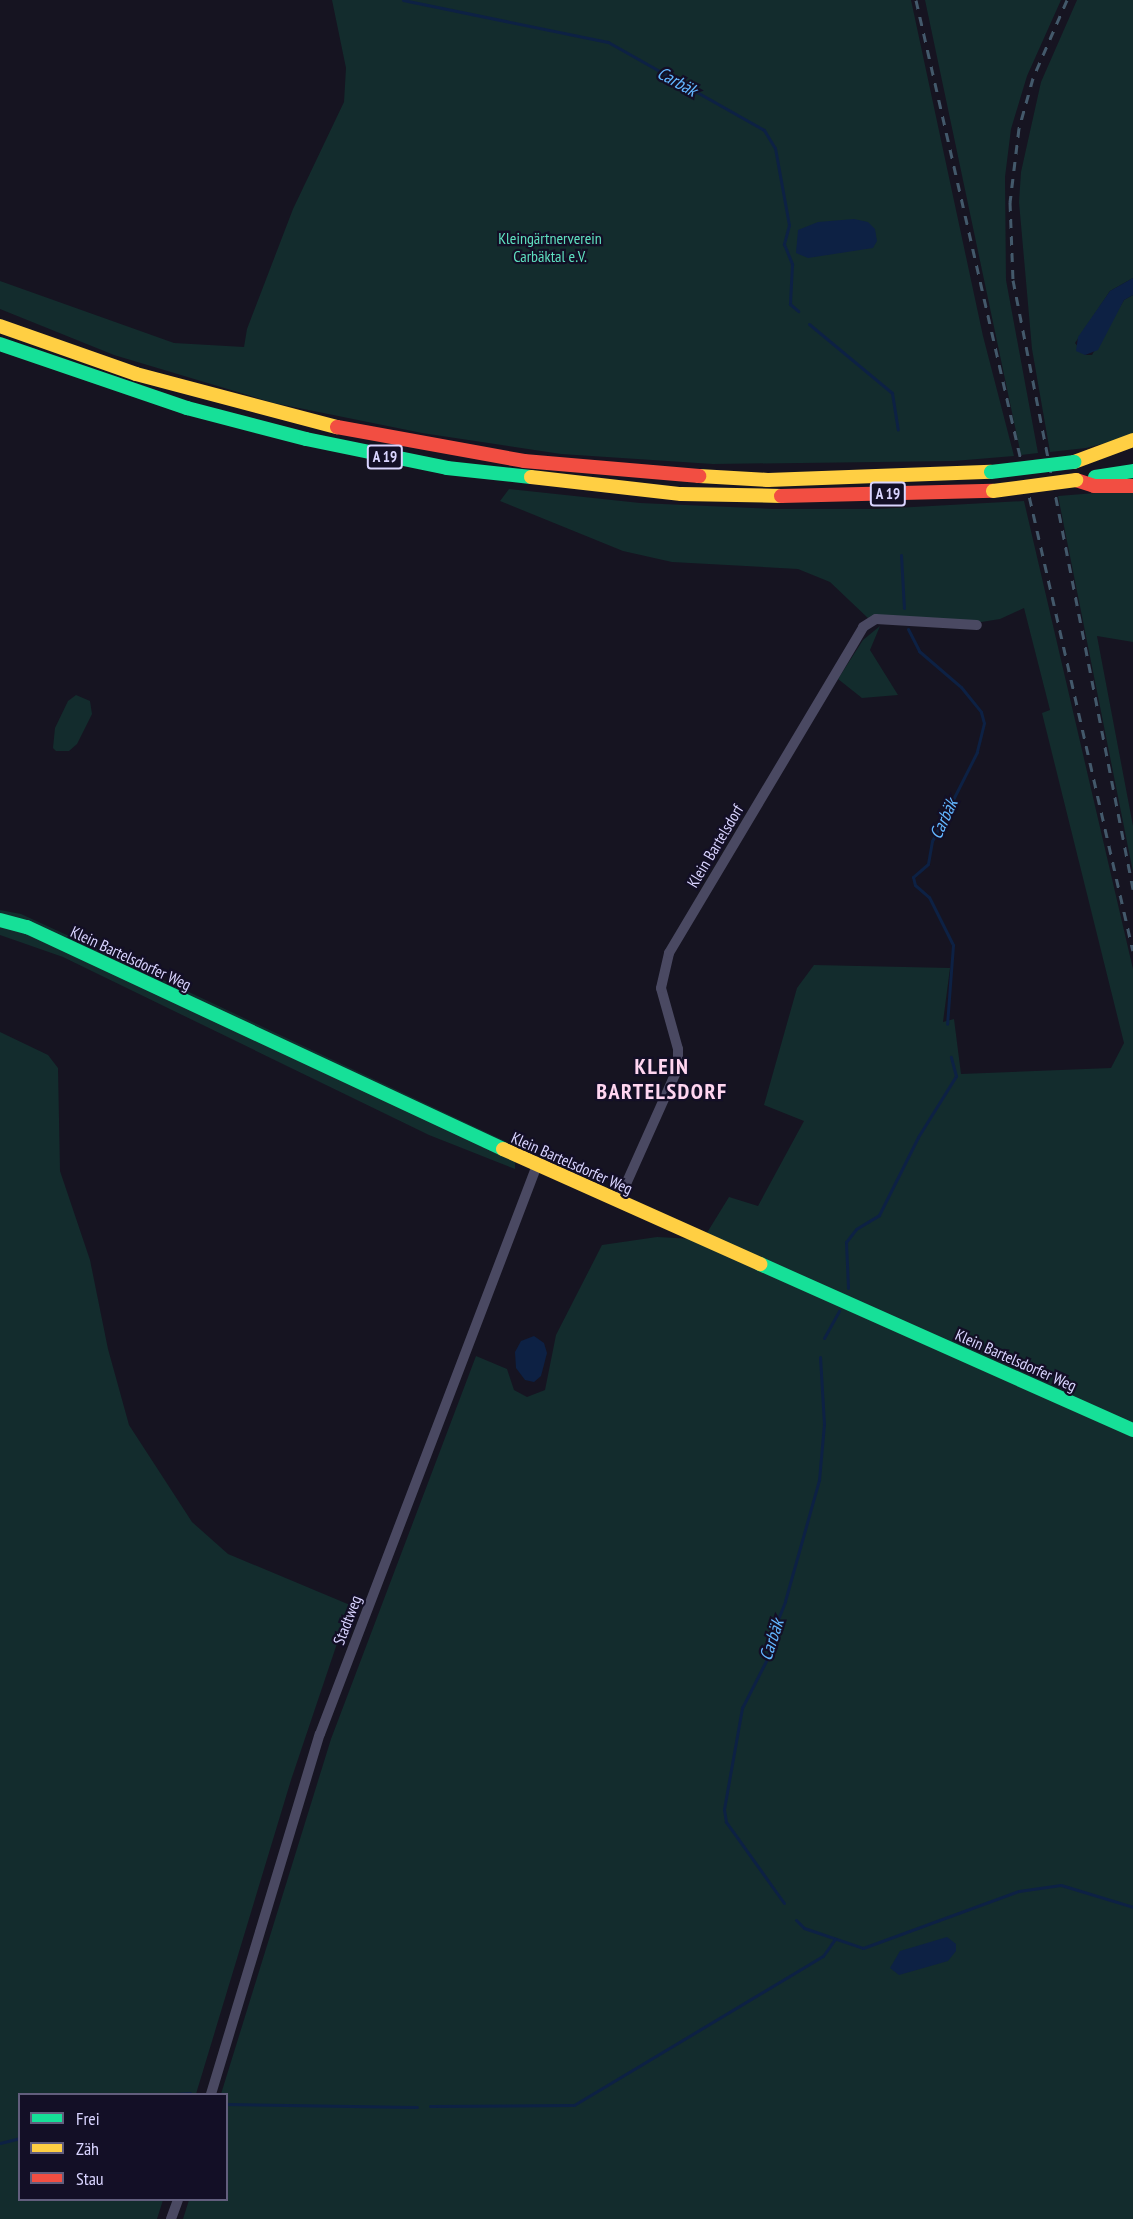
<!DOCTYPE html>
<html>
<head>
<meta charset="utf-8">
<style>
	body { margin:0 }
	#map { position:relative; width:1133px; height:2219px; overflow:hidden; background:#161421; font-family:"PT Sans Narrow",sans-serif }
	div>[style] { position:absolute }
	.green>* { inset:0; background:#132c2d }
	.water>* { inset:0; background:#0d2144 }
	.stream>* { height:3px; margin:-1.5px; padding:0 1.5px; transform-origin:1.5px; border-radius:1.5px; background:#0d2144 }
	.street>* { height:10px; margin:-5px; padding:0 5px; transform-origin:5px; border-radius:5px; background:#4a4962 }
	.fast>* { height:14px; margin:-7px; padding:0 7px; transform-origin:7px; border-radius:7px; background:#16e098 }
	.slow>* { height:14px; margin:-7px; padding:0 7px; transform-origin:7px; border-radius:7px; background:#ffcf43 }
	.jam>* { height:14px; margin:-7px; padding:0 7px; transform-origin:7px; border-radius:7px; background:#f24e42 }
	.rail>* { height:3px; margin-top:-1.5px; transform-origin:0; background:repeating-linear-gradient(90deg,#43596b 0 9px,transparent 0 17px) }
	.fast-bridge>* { height:14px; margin:-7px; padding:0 7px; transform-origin:7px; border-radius:7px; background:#16e098 }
	.slow-bridge>* { height:14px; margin:-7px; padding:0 7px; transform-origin:7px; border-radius:7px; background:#ffcf43 }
	span { translate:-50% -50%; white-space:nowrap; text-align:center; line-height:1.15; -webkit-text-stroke:4.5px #130f26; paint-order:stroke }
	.shield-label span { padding:2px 4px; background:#130f26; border:2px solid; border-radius:4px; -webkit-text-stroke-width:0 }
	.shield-label { font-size:15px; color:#d9d4ff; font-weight:700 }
	.park-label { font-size:16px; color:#5fe0c0 }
	.street-label { font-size:16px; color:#d9d4ff }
	.water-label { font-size:18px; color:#62b6ff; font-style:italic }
	.district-label { font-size:22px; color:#ffd6f0; font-weight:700; letter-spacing:1.5px }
	.legend { position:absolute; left:18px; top:2093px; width:210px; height:108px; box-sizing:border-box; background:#130f26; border:2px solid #625e7d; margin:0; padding:8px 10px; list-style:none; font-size:18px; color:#d9d4ff }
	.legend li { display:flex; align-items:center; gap:12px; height:30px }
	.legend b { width:30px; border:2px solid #625e7d }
</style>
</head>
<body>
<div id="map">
	<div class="green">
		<i style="clip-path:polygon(332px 0,911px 0,983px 336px,1014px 456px,954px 461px,713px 464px,561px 454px,422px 433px,274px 403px,114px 355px,0 309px,0 281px,174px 343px,244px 347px,247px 329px,293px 209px,344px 102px,346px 68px)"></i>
		<i style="clip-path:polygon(925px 0,1061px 0,1027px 76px,1011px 129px,1005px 177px,1006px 280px,1038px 453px,1021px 455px)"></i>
		<i style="clip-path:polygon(1077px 0,1133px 0,1133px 278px,1110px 291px,1075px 343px,1085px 355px,1092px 355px,1124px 300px,1133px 295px,1133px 436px,1086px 448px,1050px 452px,1032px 349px,1019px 202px,1021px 172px,1041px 82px)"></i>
		<i style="clip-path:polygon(509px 489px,640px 503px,774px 509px,877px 509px,1024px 501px,1133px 969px,1133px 1425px,705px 1236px,729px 1197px,758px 1206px,804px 1121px,764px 1105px,797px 988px,814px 965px,950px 968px,943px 1022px,954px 1019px,961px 1074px,1111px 1068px,1124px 1043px,1042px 713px,1050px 710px,1024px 608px,1000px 619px,975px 623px,870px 620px,830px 582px,798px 569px,672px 562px,623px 551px,500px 501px)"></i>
		<i style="clip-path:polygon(1133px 490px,1133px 642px,1097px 636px,1133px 826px,1133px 872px,1058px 496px)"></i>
		<i style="clip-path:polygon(880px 626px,870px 650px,898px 695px,862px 698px,838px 679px,863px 640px)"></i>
		<i style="clip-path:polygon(76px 695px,90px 701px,92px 714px,77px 744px,69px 751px,56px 751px,53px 748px,55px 728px,68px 701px)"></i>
		<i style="clip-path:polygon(0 910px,21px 914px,106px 953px,505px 1141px,499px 1154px,515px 1161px,515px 1169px,429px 1135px,63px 957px,0 935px)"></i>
		<i style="clip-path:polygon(0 1032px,48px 1055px,58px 1068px,60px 1171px,90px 1260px,108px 1349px,129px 1425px,192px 1522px,228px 1554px,350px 1605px,291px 1780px,196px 2094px,20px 2094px,20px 2200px,163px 2200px,157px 2219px,0 2219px)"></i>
		<i style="clip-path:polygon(657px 1237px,694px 1239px,1133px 1434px,1133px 2219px,183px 2219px,189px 2200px,226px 2200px,226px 2094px,221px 2094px,331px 1739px,476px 1356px,507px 1369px,514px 1390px,527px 1397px,545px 1390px,556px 1335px,602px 1245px)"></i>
	</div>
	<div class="water">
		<i style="clip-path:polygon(854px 219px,868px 222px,875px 229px,877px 241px,873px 248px,808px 258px,796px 253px,798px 230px,818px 222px)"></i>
		<i style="clip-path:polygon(1133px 278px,1133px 295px,1124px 300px,1098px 350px,1085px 355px,1076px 351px,1078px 337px,1110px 291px)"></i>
		<i style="clip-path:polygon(534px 1336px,544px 1343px,547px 1353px,541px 1376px,534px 1382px,525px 1380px,516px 1368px,515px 1352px,521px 1341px)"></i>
		<i style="clip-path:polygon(947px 1937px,956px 1944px,956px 1951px,948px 1961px,899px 1975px,890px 1968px,900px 1951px)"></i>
	</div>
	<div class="stream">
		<i style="left:403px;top:0;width:209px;rotate:11.6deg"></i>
		<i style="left:608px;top:42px;width:179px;rotate:29.4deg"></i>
		<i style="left:764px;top:130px;width:21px;rotate:59deg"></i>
		<i style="left:775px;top:148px;width:78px;rotate:79.7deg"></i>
		<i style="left:789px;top:225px;width:20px;rotate:105deg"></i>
		<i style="left:784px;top:244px;width:22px;rotate:68deg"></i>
		<i style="left:792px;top:264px;width:40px;rotate:92.9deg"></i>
		<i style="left:790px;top:304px;width:11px;rotate:41deg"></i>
		<i style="left:809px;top:324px;width:108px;rotate:39.7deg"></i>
		<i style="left:892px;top:393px;width:37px;rotate:81deg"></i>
		<i style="left:901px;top:555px;width:53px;rotate:86.8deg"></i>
		<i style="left:908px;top:629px;width:25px;rotate:63deg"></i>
		<i style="left:919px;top:651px;width:55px;rotate:40.6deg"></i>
		<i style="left:961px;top:687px;width:32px;rotate:51deg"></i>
		<i style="left:981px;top:712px;width:11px;rotate:75deg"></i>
		<i style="left:984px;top:723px;width:30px;rotate:104deg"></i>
		<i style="left:977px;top:752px;width:100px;rotate:116.8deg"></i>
		<i style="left:932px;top:841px;width:23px;rotate:100deg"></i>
		<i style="left:928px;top:864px;width:20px;rotate:139deg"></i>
		<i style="left:913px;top:877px;width:8px;rotate:76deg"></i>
		<i style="left:915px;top:885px;width:18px;rotate:41deg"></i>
		<i style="left:929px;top:897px;width:54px;rotate:63.4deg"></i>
		<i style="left:953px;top:945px;width:79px;rotate:94.3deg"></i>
		<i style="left:848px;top:1288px;width:46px;rotate:-92.5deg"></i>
		<i style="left:846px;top:1242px;width:16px;rotate:-52deg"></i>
		<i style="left:856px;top:1229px;width:27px;rotate:-31deg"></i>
		<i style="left:879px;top:1215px;width:87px;rotate:-63.4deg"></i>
		<i style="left:918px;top:1137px;width:72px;rotate:-58.1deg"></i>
		<i style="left:956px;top:1076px;width:20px;rotate:-105deg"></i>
		<i style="left:824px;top:1338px;width:31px;rotate:-61deg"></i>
		<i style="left:784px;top:1903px;width:100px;rotate:-125.6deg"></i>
		<i style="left:726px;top:1822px;width:13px;rotate:-99deg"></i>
		<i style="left:724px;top:1809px;width:103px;rotate:-79.9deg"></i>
		<i style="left:742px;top:1708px;width:57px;rotate:-63deg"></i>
		<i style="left:768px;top:1657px;width:23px;rotate:-80deg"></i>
		<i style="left:772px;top:1634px;width:35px;rotate:-68deg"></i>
		<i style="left:785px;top:1601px;width:126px;rotate:-74.3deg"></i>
		<i style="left:819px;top:1480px;width:56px;rotate:-84.9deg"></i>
		<i style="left:824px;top:1424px;width:67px;rotate:-93.4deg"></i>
		<i style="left:796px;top:1920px;width:11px;rotate:45deg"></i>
		<i style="left:804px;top:1928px;width:62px;rotate:18.7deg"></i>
		<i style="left:863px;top:1948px;width:166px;rotate:-20.1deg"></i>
		<i style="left:1019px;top:1891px;width:42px;rotate:-8.1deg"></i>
		<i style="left:1061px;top:1885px;width:75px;rotate:17deg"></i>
		<i style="left:175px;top:2094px;width:15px;rotate:-4deg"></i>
		<i style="left:226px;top:2104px;width:191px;rotate:0.9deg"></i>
		<i style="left:430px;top:2106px;width:144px;rotate:-0.4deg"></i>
		<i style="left:574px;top:2105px;width:290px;rotate:-30.9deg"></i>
		<i style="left:823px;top:1956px;width:21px;rotate:-55deg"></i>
		<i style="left:0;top:2143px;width:21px;rotate:-14deg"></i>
	</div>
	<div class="street">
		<i style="left:618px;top:1202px;width:147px;rotate:-65.9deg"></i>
		<i style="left:678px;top:1068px;width:19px;rotate:-90deg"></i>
		<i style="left:678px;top:1049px;width:63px;rotate:-105.6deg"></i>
		<i style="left:661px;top:988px;width:36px;rotate:-77deg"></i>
		<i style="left:669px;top:953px;width:379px;rotate:-59.2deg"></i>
		<i style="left:863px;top:627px;width:15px;rotate:-32deg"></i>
		<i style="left:876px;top:619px;width:101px;rotate:3.4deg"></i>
		<i style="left:211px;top:2094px;width:376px;rotate:-73.2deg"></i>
		<i style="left:320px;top:1734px;width:609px;rotate:-69.12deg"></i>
		<i style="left:171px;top:2219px;width:20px;rotate:-70deg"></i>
	</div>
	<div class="fast">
		<i style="left:0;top:344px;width:198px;rotate:18.9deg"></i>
		<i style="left:187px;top:408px;width:123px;rotate:14.6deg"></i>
		<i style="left:306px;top:439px;width:144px;rotate:11.6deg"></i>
		<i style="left:447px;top:468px;width:84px;rotate:6.1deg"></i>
		<i style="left:1095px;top:477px;width:38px;rotate:-9deg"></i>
		<i style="left:0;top:920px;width:28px;rotate:15deg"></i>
		<i style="left:27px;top:927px;width:525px;rotate:25deg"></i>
		<i style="left:760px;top:1264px;width:408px;rotate:24deg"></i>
	</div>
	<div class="slow">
		<i style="left:0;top:326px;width:144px;rotate:19.4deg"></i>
		<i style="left:136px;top:374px;width:208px;rotate:14.8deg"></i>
		<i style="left:1074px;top:462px;width:63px;rotate:-20.4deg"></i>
		<i style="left:699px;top:476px;width:69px;rotate:3.3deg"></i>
		<i style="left:768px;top:480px;width:223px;rotate:-2.1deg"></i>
		<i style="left:531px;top:477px;width:151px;rotate:6.5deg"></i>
		<i style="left:681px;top:494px;width:100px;rotate:1.1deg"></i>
		<i style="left:503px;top:1149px;width:282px;rotate:24.1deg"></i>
	</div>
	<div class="jam">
		<i style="left:337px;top:427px;width:190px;rotate:10.3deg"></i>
		<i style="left:524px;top:461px;width:176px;rotate:4.9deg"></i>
		<i style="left:1076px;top:480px;width:19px;rotate:18deg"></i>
		<i style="left:1094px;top:486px;width:39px"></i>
		<i style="left:781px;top:496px;width:212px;rotate:-1.4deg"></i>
	</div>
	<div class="rail">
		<i style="left:916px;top:0;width:975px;rotate:77.15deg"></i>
		<i style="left:1067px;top:0;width:85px;rotate:113.6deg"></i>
		<i style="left:1033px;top:78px;width:52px;rotate:105.6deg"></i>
		<i style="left:1019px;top:128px;width:75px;rotate:96.9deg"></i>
		<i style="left:1010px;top:202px;width:78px;rotate:87.8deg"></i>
		<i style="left:1013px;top:280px;width:621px;rotate:78.85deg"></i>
	</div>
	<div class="fast-bridge">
		<i style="left:991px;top:472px;width:84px;rotate:-6.9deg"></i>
	</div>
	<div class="slow-bridge">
		<i style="left:993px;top:491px;width:84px;rotate:-7.5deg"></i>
	</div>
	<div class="shield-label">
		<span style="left:385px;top:457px">A 19</span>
		<span style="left:888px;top:494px">A 19</span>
	</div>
	<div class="park-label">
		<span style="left:550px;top:247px">Kleingärtnerverein<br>Carbäktal e.V.</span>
	</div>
	<div class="street-label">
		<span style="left:715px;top:846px;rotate:-59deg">Klein Bartelsdorf</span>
		<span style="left:131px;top:958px;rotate:25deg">Klein Bartelsdorfer Weg</span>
		<span style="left:572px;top:1163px;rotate:24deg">Klein Bartelsdorfer Weg</span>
		<span style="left:1016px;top:1360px;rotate:24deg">Klein Bartelsdorfer Weg</span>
		<span style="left:347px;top:1620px;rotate:-69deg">Stadtweg</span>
	</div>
	<div class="water-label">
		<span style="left:677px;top:82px;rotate:29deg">Carbäk</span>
		<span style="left:944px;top:819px;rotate:-65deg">Carbäk</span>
		<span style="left:772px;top:1640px;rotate:-72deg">Carbäk</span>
	</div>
	<div class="district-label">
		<span style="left:662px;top:1079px">KLEIN<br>BARTELSDORF</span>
	</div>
	<ul class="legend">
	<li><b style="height:8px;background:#16e098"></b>Frei</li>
	<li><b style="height:8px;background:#ffcf43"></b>Zäh</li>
	<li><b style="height:8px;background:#f24e42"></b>Stau</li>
	</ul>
</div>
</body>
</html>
